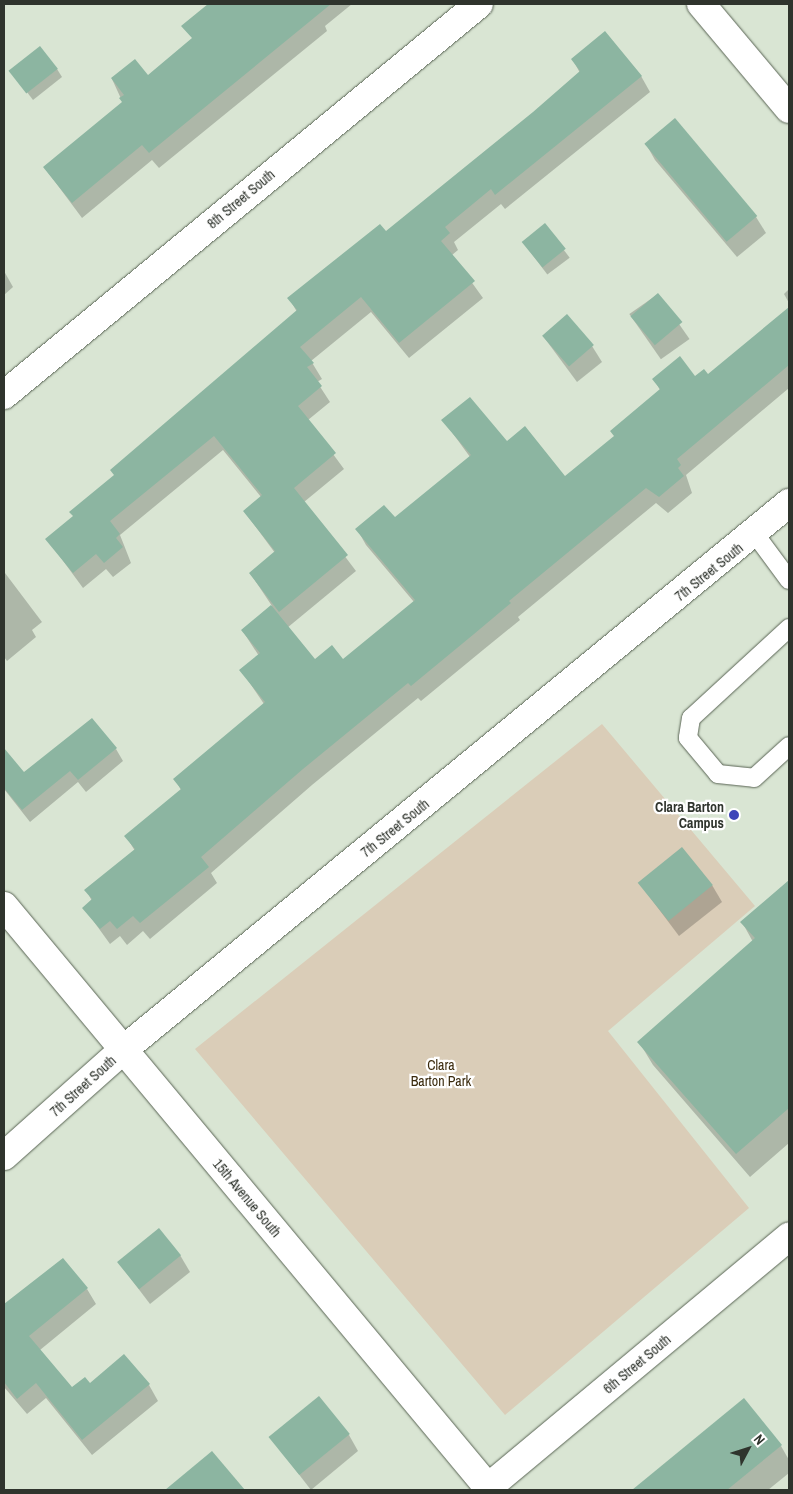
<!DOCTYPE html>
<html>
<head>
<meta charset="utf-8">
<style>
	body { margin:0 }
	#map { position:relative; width:793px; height:1494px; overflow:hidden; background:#d9e5d3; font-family:"Archivo Narrow",sans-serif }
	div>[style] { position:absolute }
	.green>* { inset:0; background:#dacdb8 }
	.shadow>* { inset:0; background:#0003; transform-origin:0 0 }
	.building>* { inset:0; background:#8cb5a1; transform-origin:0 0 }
	.roads { filter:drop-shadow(0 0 1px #596454) drop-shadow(0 0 1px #596454) }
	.lane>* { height:18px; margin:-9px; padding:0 9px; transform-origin:9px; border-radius:9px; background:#fff }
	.street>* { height:28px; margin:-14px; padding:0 14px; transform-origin:14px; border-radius:14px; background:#fff }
	.dots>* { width:14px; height:14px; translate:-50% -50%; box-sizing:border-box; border:2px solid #fff; border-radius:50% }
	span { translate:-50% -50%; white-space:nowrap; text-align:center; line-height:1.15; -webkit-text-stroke:4.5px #fff; paint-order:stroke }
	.street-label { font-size:14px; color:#2f342d }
	.poi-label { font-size:14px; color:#2f342d; font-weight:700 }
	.right { translate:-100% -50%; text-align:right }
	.park-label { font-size:14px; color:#3a2a0d }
	.frame { position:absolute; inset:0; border:5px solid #2f342d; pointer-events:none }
	.north { position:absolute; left:723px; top:1424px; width:50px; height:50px; -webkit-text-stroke:4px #fff; paint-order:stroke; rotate:50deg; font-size:14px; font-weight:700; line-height:20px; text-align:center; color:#2f342d }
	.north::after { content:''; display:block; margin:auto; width:18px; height:22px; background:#2f342d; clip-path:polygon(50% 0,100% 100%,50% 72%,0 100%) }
</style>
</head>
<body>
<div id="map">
	<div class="green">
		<i style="clip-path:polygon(602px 724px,755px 906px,608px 1031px,749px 1208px,505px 1415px,195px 1049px)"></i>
	</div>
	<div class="shadow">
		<i style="clip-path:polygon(234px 4px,352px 4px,325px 26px,327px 31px,159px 168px,152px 160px,82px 218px,44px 167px,123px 103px,112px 79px,148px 77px)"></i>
		<i style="clip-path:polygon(573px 60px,641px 76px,650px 92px,505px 209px,501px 204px,454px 242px,458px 250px,452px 255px,483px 298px,409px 358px,371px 312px,311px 361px,322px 379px,317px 382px,330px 402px,308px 420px,344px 469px,304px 502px,356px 571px,287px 628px,315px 661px,343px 661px,414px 602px,366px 545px,357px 529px,395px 519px,470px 457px,443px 420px,507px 443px,565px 478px,615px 437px,660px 390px,654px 379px,708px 376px,789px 309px,789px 388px,686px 475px,692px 493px,668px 513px,656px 503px,518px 617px,520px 620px,483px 650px,421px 701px,418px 698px,312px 785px,211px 873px,217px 883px,150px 939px,143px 931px,127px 945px,120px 936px,110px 944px,84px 908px,92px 901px,86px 890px,135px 851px,126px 836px,181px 790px,175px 779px,264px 704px,241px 670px,259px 656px,242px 630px,272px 606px,250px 573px,275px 553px,244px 511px,261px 497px,223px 450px,120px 535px,131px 563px,113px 577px,106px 569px,83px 588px,47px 539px,74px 517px,71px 512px,115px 476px,297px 312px,289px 298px,386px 233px,534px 113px,580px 73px)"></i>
		<i style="clip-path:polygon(57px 69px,62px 77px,33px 100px,11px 71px)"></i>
		<i style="clip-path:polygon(675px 120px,756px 217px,766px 233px,737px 257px,655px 160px,646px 144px)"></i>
		<i style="left:545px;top:225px;width:41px;height:28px;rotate:53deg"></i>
		<i style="clip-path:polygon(4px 271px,13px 287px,4px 295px)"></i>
		<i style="clip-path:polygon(789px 289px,789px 303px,784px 294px)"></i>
		<i style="left:658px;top:294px;width:55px;height:35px;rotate:55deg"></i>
		<i style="clip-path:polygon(543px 336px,592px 346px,602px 362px,577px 382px)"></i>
		<i style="clip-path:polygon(5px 573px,42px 622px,32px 630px,36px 637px,7px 661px,4px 657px)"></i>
		<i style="clip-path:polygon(116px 749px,123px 761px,86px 792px,78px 782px,30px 822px,4px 789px,4px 750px,24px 774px)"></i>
		<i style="clip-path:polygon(789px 881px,789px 1143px,750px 1177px,653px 1065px,639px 1042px,753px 942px,742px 922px)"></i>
		<i style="clip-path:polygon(640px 884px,712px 885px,722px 902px,679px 936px)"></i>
		<i style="clip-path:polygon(180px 1255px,190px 1272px,150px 1304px,118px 1262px)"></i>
		<i style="clip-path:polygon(87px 1289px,96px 1304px,40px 1350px,72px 1389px,90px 1384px,149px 1385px,158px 1401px,92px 1455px,46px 1398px,27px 1414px,4px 1387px,4px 1306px)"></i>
		<i style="clip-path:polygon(744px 1400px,781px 1446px,789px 1460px,789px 1473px,768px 1490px,634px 1490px)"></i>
		<i style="clip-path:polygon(349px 1435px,358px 1451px,311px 1490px,270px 1437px)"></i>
		<i style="clip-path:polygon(212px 1453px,243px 1490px,184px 1490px,178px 1481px)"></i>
	</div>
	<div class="building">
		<i style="clip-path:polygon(208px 4px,331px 4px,149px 153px,142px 145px,72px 203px,43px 167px,122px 102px,119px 98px,124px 95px,111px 78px,135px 59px,148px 75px,192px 38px,181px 26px)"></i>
		<i style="clip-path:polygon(605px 31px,642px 76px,495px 195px,491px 189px,445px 227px,450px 233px,441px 241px,475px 281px,399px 343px,361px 297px,300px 347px,314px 363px,307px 367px,322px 386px,298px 406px,336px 453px,294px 488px,348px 555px,279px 612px,249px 573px,275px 551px,243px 511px,262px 495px,214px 436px,110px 521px,120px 534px,116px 538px,123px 547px,104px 563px,96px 554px,73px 573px,45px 539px,73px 516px,69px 512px,114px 475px,110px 470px,297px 310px,287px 298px,380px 224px,386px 231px,533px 112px,580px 71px,571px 59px)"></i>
		<i style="left:40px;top:46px;width:29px;height:40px;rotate:52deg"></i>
		<i style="left:675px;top:118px;width:128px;height:40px;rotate:50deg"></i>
		<i style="left:545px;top:223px;width:33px;height:30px;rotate:51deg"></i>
		<i style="left:658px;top:293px;width:38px;height:36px;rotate:50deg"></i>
		<i style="clip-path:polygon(789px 307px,789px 365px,677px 459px,681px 465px,678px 468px,684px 476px,659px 497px,646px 488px,509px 601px,511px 603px,474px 634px,411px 686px,408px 683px,303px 769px,201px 857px,209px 867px,140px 923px,133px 916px,117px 929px,110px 921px,100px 929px,82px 908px,92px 899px,84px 890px,135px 849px,124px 836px,181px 789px,173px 779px,265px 702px,239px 670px,260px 653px,241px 630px,271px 605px,315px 659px,332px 645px,343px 659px,415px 600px,355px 529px,384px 505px,395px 517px,471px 455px,441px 420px,470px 397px,507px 441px,525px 426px,565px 476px,614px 436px,610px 431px,660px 389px,652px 379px,680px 356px,695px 376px,704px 369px,708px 374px)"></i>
		<i style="left:567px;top:314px;width:41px;height:33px;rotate:49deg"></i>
		<i style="clip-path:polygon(92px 718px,117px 748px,78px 780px,70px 771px,22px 810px,4px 788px,4px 748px,24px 772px)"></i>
		<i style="left:682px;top:847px;width:49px;height:57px;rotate:51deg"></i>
		<i style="clip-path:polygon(789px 880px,789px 1108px,736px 1154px,637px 1042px,755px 938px,740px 922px)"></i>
		<i style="left:159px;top:1228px;width:35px;height:54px;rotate:51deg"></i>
		<i style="clip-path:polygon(63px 1258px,88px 1288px,29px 1336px,72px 1387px,85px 1377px,90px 1383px,124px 1354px,150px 1384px,82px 1440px,36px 1383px,17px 1399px,4px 1382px,4px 1304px)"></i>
		<i style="left:319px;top:1396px;width:49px;height:65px;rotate:51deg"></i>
		<i style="clip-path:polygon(744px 1398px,782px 1445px,727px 1490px,632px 1490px)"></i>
		<i style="clip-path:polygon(212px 1451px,245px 1490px,165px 1490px)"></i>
	</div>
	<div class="roads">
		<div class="lane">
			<i style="left:755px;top:534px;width:57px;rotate:53.5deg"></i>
			<i style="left:789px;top:628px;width:133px;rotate:137.4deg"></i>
			<i style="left:691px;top:718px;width:20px;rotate:99deg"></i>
			<i style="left:688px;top:738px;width:47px;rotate:50.2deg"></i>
			<i style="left:718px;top:774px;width:36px;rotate:6deg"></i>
			<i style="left:754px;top:778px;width:47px;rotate:-42.4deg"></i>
		</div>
		<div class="street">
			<i style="left:701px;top:4px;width:137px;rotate:50deg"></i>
			<i style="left:4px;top:395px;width:615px;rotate:-39.46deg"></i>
			<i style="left:4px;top:906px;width:760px;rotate:50.23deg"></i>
			<i style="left:4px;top:1156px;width:159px;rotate:-41.7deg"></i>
			<i style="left:123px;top:1050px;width:862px;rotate:-39.4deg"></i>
			<i style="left:485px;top:1490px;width:396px;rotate:-39.8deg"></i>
		</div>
	</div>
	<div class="dots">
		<i style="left:734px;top:815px;background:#3e45b9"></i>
	</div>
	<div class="street-label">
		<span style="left:241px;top:199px;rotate:-40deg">8th Street South</span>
		<span style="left:709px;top:572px;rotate:-39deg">7th Street South</span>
		<span style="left:395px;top:828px;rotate:-39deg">7th Street South</span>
		<span style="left:83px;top:1086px;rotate:-42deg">7th Street South</span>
		<span style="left:247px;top:1198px;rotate:50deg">15th Avenue South</span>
		<span style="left:637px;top:1364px;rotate:-40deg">6th Street South</span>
	</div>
	<div class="poi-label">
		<span class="right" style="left:724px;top:815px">Clara Barton<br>Campus</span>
	</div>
	<div class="park-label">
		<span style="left:441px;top:1073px">Clara<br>Barton Park</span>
	</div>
	<div class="frame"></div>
	<div class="north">N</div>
</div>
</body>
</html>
